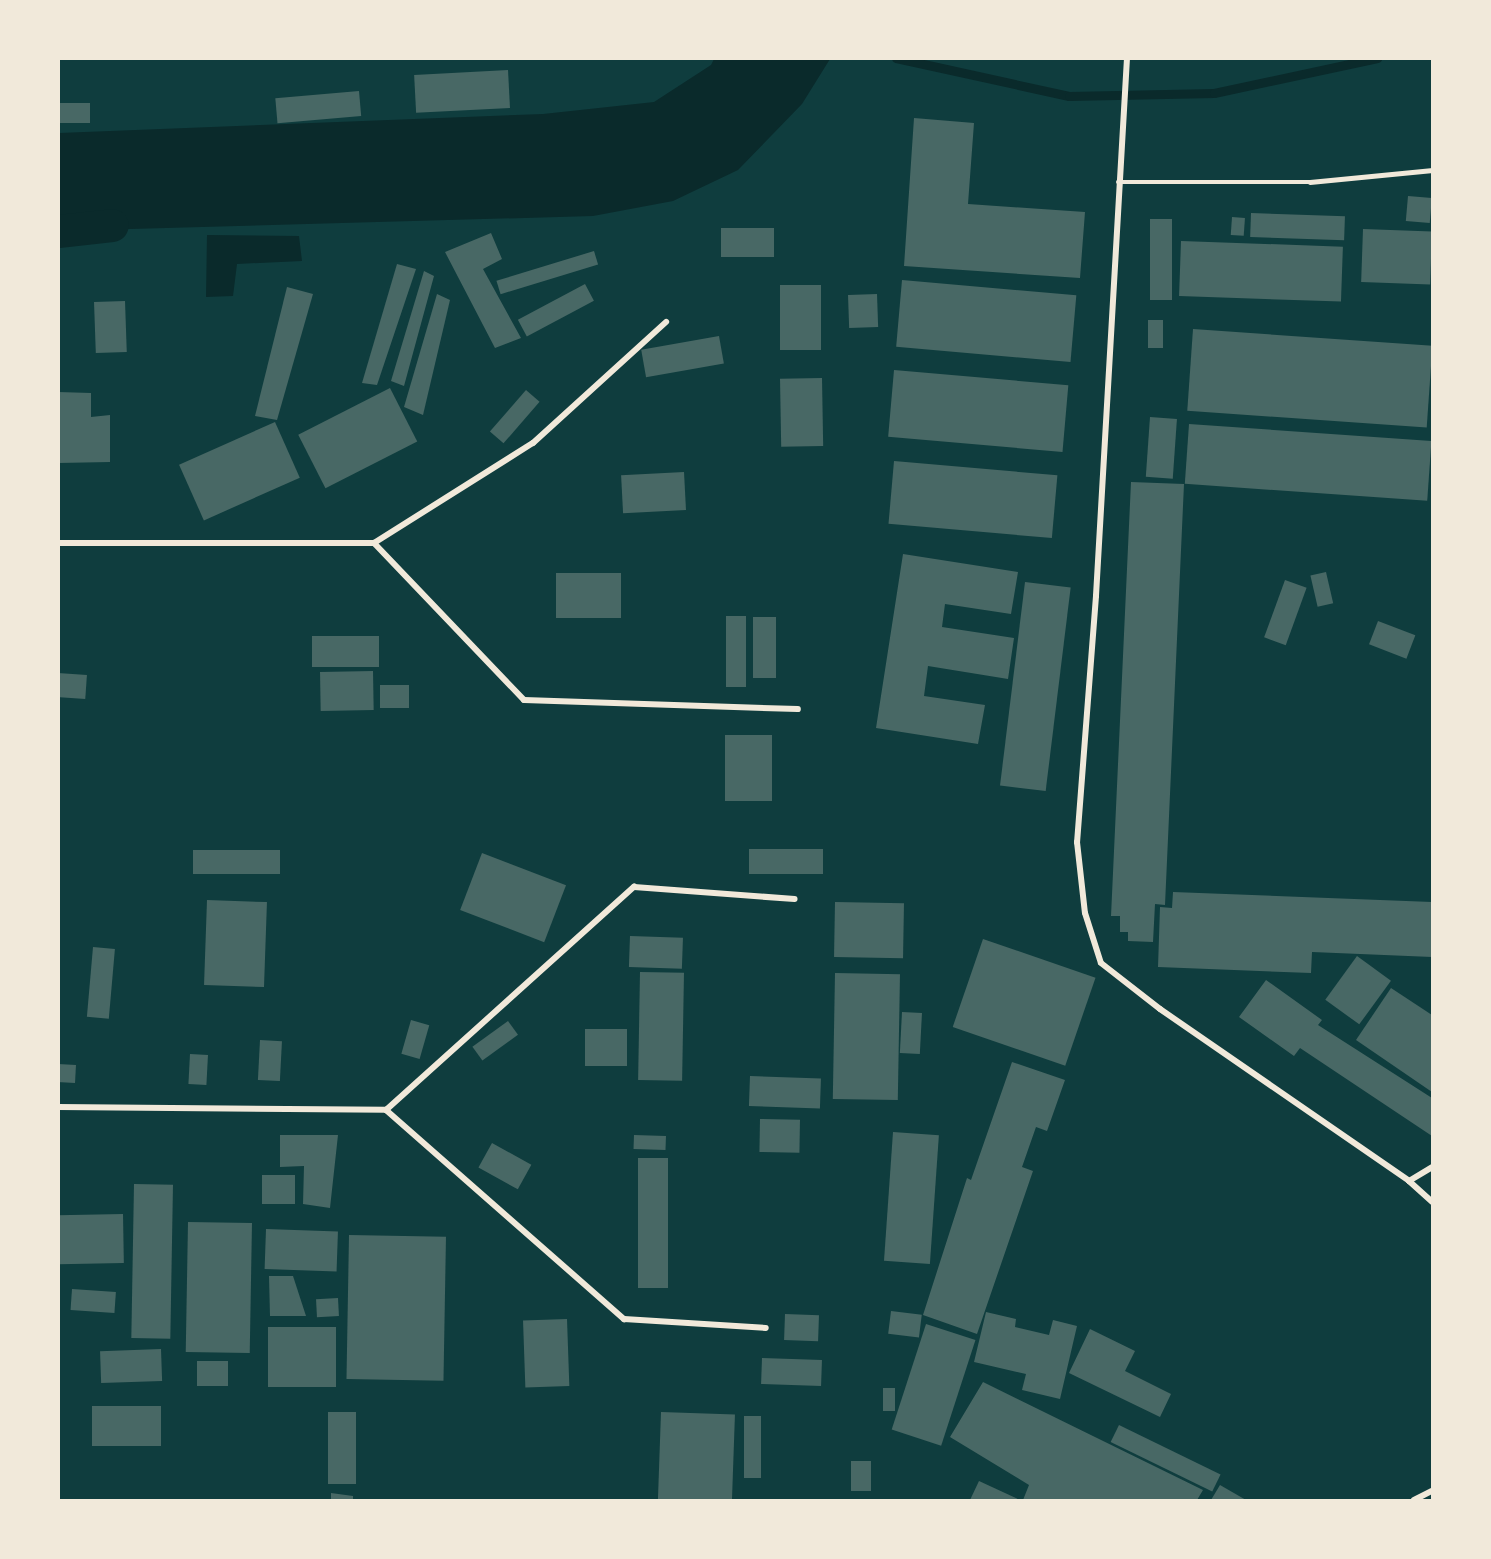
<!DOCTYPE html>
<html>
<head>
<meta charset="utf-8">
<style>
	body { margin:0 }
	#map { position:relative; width:1491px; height:1559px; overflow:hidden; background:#0f3d3e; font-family:Rubik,sans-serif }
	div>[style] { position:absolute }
	.water>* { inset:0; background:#0a2a2b }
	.stream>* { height:9px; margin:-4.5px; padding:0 4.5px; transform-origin:4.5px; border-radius:4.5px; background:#0a2a2b }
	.canal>* { height:33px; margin:-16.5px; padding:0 16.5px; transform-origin:16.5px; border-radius:16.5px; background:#0a2a2b }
	.building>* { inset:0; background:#486865; transform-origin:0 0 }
	.service>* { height:4.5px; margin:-2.25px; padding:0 2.25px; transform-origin:2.25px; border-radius:2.25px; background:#f1e9da }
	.minor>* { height:6px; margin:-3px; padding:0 3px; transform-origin:3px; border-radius:3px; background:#f1e9da }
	span { translate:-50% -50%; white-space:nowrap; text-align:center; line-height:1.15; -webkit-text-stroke:6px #f1e9da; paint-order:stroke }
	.frame { position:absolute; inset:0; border:60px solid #f1e9da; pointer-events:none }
</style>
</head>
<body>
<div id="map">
	<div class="water">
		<i style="clip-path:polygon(714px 59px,830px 59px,802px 104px,738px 170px,673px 201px,593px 216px,59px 231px,59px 133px,543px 114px,654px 102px,711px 65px)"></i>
		<i style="clip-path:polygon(207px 235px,299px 236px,302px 261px,237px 264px,233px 296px,206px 297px)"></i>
	</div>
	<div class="stream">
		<i style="left:896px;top:58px;width:177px;rotate:12.4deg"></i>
		<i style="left:1069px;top:96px;width:145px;rotate:-1.2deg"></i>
		<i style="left:1214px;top:93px;width:167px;rotate:-12.1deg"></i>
	</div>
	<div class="canal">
		<i style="left:58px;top:231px;width:54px;rotate:-6.3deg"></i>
	</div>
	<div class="building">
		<i style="left:508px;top:70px;width:38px;height:94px;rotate:87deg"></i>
		<i style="left:359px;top:91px;width:25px;height:84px;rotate:85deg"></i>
		<i style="left:90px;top:103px;width:20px;height:32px;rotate:90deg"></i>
		<i style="clip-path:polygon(914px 118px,974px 123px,968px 204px,1085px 212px,1080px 278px,904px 266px)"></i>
		<i style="left:1408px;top:196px;width:24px;height:25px;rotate:5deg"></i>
		<i style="left:1251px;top:213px;width:94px;height:24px;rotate:2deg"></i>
		<i style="left:1232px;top:217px;width:13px;height:18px;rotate:4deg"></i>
		<i style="left:1150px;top:219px;width:22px;height:81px"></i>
		<i style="left:774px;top:228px;width:29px;height:53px;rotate:90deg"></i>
		<i style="left:1363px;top:229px;width:69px;height:53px;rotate:2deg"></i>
		<i style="clip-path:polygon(491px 233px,502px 259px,483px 269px,521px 338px,495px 348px,445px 252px)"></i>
		<i style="left:1181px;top:241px;width:162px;height:55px;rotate:2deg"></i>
		<i style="left:594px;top:251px;width:14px;height:102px;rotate:73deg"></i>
		<i style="clip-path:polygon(397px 264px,416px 269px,377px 385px,362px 383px)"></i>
		<i style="clip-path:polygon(424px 271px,434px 276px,404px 386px,391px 381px)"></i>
		<i style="left:902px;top:280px;width:175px;height:67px;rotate:5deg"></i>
		<i style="left:585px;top:284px;width:19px;height:76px;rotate:62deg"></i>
		<i style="left:780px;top:285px;width:41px;height:65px"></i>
		<i style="clip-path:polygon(287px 287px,313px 294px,277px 420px,255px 416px)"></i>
		<i style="clip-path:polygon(437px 294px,450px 300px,423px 415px,404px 407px)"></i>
		<i style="left:877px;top:294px;width:33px;height:29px;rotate:88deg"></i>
		<i style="left:125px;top:301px;width:51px;height:31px;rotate:88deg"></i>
		<i style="left:1148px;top:320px;width:15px;height:28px"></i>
		<i style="left:1193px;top:329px;width:240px;height:82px;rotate:4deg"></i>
		<i style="left:719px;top:336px;width:28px;height:79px;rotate:80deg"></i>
		<i style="left:894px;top:370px;width:175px;height:67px;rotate:5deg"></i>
		<i style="left:822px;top:378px;width:68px;height:42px;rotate:89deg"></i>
		<i style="left:390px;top:388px;width:60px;height:103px;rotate:63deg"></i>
		<i style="left:526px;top:390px;width:18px;height:55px;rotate:41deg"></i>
		<i style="clip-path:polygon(58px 392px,91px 393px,91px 417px,110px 415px,110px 462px,58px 463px)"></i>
		<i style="left:1150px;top:417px;width:27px;height:60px;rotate:4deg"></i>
		<i style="left:275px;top:422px;width:61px;height:105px;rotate:66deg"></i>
		<i style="left:1189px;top:424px;width:243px;height:60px;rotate:4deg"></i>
		<i style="left:894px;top:461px;width:164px;height:63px;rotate:5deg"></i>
		<i style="left:684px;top:472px;width:38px;height:63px;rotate:87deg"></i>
		<i style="clip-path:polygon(1131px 482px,1184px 484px,1165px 905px,1155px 904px,1153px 942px,1128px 941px,1128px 932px,1120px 932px,1120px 916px,1111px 916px)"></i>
		<i style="clip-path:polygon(903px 554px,1018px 572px,1011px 614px,945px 604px,942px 627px,1014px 638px,1008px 679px,928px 666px,924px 696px,985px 705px,978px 744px,876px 728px)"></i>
		<i style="left:1326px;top:572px;width:32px;height:16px;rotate:77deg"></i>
		<i style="left:556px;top:573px;width:65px;height:45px"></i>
		<i style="left:1285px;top:580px;width:23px;height:61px;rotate:20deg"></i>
		<i style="left:1025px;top:582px;width:46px;height:205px;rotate:7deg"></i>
		<i style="left:746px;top:616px;width:71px;height:20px;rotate:90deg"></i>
		<i style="left:753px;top:617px;width:23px;height:61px"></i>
		<i style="left:1378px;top:621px;width:40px;height:25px;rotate:21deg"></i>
		<i style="left:379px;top:636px;width:31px;height:67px;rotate:90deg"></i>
		<i style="left:373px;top:671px;width:39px;height:53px;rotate:89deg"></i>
		<i style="left:58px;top:673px;width:29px;height:24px;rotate:4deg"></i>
		<i style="left:380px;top:685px;width:29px;height:23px"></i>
		<i style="left:725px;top:735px;width:47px;height:66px"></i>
		<i style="left:749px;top:849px;width:74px;height:25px"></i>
		<i style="left:193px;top:850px;width:87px;height:24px"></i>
		<i style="left:482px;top:853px;width:90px;height:61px;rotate:21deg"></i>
		<i style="clip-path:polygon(1173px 892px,1432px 902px,1432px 957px,1312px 952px,1311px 973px,1158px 967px,1160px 907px,1172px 908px)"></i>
		<i style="left:207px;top:900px;width:60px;height:85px;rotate:2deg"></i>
		<i style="left:835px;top:902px;width:69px;height:55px;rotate:1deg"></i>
		<i style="left:630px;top:936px;width:53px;height:31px;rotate:2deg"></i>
		<i style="left:983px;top:939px;width:119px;height:93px;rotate:19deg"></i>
		<i style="left:93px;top:947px;width:22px;height:70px;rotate:5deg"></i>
		<i style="left:1357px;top:956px;width:42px;height:54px;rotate:36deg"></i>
		<i style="left:640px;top:972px;width:44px;height:108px;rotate:1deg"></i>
		<i style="left:835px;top:973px;width:65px;height:126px;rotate:1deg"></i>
		<i style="clip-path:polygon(1266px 980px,1322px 1020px,1318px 1025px,1432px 1098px,1432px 1136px,1300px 1048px,1294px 1056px,1239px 1017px)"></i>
		<i style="clip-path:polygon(1391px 988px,1432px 1015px,1432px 1092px,1356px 1040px)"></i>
		<i style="left:902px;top:1012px;width:20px;height:41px;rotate:3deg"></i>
		<i style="left:411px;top:1020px;width:19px;height:35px;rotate:16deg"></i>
		<i style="left:508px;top:1021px;width:17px;height:44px;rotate:54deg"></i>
		<i style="left:627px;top:1029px;width:37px;height:42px;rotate:90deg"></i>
		<i style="left:260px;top:1040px;width:22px;height:40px;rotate:3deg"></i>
		<i style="left:190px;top:1054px;width:18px;height:30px;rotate:3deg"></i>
		<i style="clip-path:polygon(1012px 1062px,1065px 1080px,1047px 1131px,1036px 1127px,1022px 1167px,1033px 1171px,977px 1334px,923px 1315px,967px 1178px,971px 1180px)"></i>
		<i style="left:58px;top:1064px;width:18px;height:18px;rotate:3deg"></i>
		<i style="left:750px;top:1076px;width:71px;height:30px;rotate:2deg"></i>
		<i style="left:760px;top:1119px;width:40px;height:33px;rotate:1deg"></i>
		<i style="left:893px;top:1132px;width:46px;height:129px;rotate:4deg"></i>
		<i style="clip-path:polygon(280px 1135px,338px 1135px,330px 1208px,303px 1204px,304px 1166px,280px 1167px)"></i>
		<i style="left:634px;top:1135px;width:32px;height:14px;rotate:2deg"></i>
		<i style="left:492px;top:1143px;width:45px;height:28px;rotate:29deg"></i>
		<i style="left:638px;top:1158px;width:30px;height:130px"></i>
		<i style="left:262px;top:1175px;width:33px;height:29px"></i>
		<i style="left:134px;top:1184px;width:39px;height:154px;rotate:1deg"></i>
		<i style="left:123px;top:1214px;width:49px;height:65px;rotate:89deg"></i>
		<i style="left:188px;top:1222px;width:64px;height:130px;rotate:1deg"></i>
		<i style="left:266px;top:1229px;width:72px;height:40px;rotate:2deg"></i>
		<i style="left:349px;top:1235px;width:97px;height:144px;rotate:1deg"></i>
		<i style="clip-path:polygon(269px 1276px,293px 1276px,306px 1316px,270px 1316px)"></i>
		<i style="left:72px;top:1289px;width:44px;height:21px;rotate:4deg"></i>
		<i style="left:338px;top:1298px;width:18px;height:22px;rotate:87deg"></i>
		<i style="left:891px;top:1311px;width:31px;height:23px;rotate:7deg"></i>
		<i style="clip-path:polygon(986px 1312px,1016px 1319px,1015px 1327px,1049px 1335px,1053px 1320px,1077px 1326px,1060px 1399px,1022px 1390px,1026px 1374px,974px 1362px)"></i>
		<i style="left:785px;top:1314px;width:34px;height:26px;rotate:2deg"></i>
		<i style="left:567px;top:1319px;width:67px;height:44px;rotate:88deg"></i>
		<i style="left:926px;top:1324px;width:52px;height:111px;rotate:18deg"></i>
		<i style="left:336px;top:1327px;width:60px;height:68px;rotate:90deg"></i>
		<i style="clip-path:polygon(1090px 1329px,1135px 1351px,1125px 1371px,1171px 1394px,1160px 1417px,1069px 1373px)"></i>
		<i style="left:161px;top:1349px;width:32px;height:61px;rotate:88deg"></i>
		<i style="left:762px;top:1358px;width:60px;height:26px;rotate:2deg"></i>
		<i style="left:197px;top:1361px;width:31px;height:25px"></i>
		<i style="clip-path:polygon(983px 1382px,1203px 1490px,1197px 1500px,1023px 1500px,1029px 1485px,950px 1437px)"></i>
		<i style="left:883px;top:1388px;width:12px;height:23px"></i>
		<i style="left:92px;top:1406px;width:69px;height:40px"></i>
		<i style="left:328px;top:1412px;width:28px;height:72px"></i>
		<i style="left:661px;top:1412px;width:74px;height:87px;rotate:2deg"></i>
		<i style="left:744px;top:1416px;width:17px;height:62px"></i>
		<i style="left:1119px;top:1425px;width:113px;height:19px;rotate:26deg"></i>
		<i style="left:851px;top:1461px;width:20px;height:30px"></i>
		<i style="clip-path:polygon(979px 1481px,1020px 1500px,970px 1500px)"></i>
		<i style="clip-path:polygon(1220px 1485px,1246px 1500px,1211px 1500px)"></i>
		<i style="clip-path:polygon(331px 1493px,353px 1496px,353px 1500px,331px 1500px)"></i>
	</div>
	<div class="service">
		<i style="left:1118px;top:182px;width:192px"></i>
		<i style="left:1310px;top:182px;width:123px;rotate:-5.6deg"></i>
	</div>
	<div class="minor">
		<i style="left:1127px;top:58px;width:539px;rotate:93.3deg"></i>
		<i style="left:1096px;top:596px;width:247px;rotate:94.4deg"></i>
		<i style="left:1077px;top:842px;width:71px;rotate:83.6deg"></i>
		<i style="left:1085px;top:913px;width:52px;rotate:72.3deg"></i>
		<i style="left:1101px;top:963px;width:75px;rotate:37.9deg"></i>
		<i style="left:1160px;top:1009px;width:303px;rotate:34.6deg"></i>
		<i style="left:1409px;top:1181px;width:31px;rotate:42deg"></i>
		<i style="left:58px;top:543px;width:316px"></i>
		<i style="left:374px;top:543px;width:217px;rotate:46.3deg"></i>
		<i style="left:524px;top:700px;width:274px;rotate:1.9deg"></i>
		<i style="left:374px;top:543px;width:188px;rotate:-32.2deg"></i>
		<i style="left:533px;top:443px;width:180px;rotate:-42.3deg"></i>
		<i style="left:58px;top:1107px;width:328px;rotate:0.5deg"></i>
		<i style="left:386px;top:1110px;width:317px;rotate:41.3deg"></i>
		<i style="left:624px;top:1319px;width:142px;rotate:3.6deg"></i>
		<i style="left:386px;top:1110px;width:334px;rotate:-42deg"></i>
		<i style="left:634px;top:887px;width:161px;rotate:4.3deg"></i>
		<i style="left:1409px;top:1181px;width:27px;rotate:-31deg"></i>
		<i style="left:1414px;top:1500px;width:20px;rotate:-27deg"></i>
	</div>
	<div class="frame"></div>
</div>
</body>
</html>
